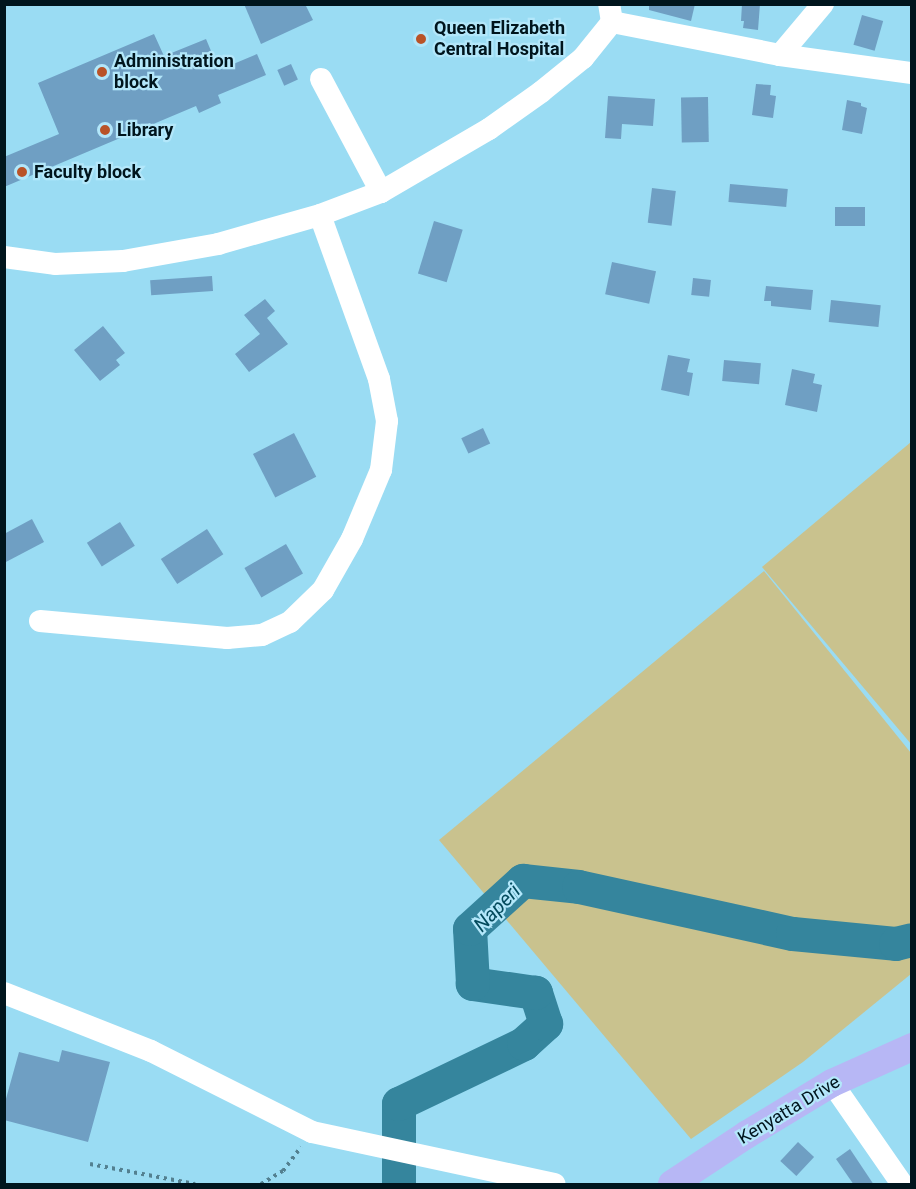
<!DOCTYPE html>
<html>
<head>
<meta charset="utf-8">
<style>
	body { margin:0 }
	#map { position:relative; width:916px; height:1189px; overflow:hidden; background:#9adcf3; font-family:Roboto,sans-serif }
	div>[style] { position:absolute }
	.green>* { inset:0; background:#c9c28e }
	.river>* { height:34px; margin:-17px; padding:0 17px; transform-origin:17px; border-radius:17px; background:#35859d }
	.building>* { inset:0; background:#6f9fc3; transform-origin:0 0 }
	.path>* { height:4px; margin-top:-2px; transform-origin:0; background:repeating-linear-gradient(90deg,#538090 0 3px,transparent 0 7.5px) }
	.minor>* { height:22px; margin:-11px; padding:0 11px; transform-origin:11px; border-radius:11px; background:#fff }
	.major>* { height:28px; margin:-14px; padding:0 14px; transform-origin:14px; border-radius:14px; background:#b7b7f5 }
	.dots>* { width:16px; height:16px; translate:-50% -50%; box-sizing:border-box; border:3px solid #b3e7fa; border-radius:50% }
	span { translate:-50% -50%; white-space:nowrap; text-align:center; line-height:1.15; -webkit-text-stroke:4.5px #b3e7fa; paint-order:stroke }
	.poi-label { font-size:18px; color:#00151d; font-weight:700 }
	.left { translate:0 -50%; text-align:left }
	.street-label { font-size:18px; color:#00151d }
	.water-label { font-size:20px; color:#044b5d; font-style:italic }
	.frame { position:absolute; inset:0; border:6px solid #00151d; pointer-events:none }
</style>
</head>
<body>
<div id="map">
	<div class="green">
		<i style="clip-path:polygon(911px 442px,911px 744px,762px 567px)"></i>
		<i style="clip-path:polygon(764px 571px,911px 753px,911px 974px,803px 1062px,691px 1139px,439px 840px)"></i>
	</div>
	<div class="river">
		<i style="left:399px;top:1184px;width:80px;rotate:-90deg"></i>
		<i style="left:399px;top:1104px;width:139px;rotate:-25.6deg"></i>
		<i style="left:524px;top:1044px;width:30px;rotate:-42deg"></i>
		<i style="left:546px;top:1024px;width:33px;rotate:-108deg"></i>
		<i style="left:536px;top:993px;width:64px;rotate:-171.9deg"></i>
		<i style="left:473px;top:984px;width:55px;rotate:-93.1deg"></i>
		<i style="left:470px;top:929px;width:72px;rotate:-42.2deg"></i>
		<i style="left:523px;top:881px;width:56px;rotate:6.1deg"></i>
		<i style="left:579px;top:887px;width:219px;rotate:12.4deg"></i>
		<i style="left:793px;top:934px;width:103px;rotate:5.5deg"></i>
		<i style="left:896px;top:944px;width:16px;rotate:-14deg"></i>
	</div>
	<div class="building">
		<i style="clip-path:polygon(244px 4px,305px 4px,313px 20px,261px 44px)"></i>
		<i style="clip-path:polygon(649px 4px,695px 4px,691px 21px,649px 10px)"></i>
		<i style="clip-path:polygon(742px 4px,760px 4px,758px 30px,743px 28px,744px 21px,741px 21px)"></i>
		<i style="left:862px;top:15px;width:22px;height:31px;rotate:16deg"></i>
		<i style="clip-path:polygon(154px 34px,164px 56px,206px 39px,219px 70px,257px 54px,266px 75px,218px 95px,221px 103px,199px 113px,196px 106px,4px 187px,4px 157px,59px 134px,38px 83px)"></i>
		<i style="left:291px;top:64px;width:17px;height:15px;rotate:66deg"></i>
		<i style="clip-path:polygon(756px 84px,771px 85px,770px 95px,776px 96px,773px 118px,752px 115px)"></i>
		<i style="clip-path:polygon(608px 96px,655px 99px,653px 126px,622px 124px,621px 139px,605px 138px)"></i>
		<i style="left:708px;top:97px;width:45px;height:27px;rotate:89deg"></i>
		<i style="clip-path:polygon(847px 100px,861px 103px,861px 106px,867px 108px,862px 134px,842px 130px)"></i>
		<i style="left:730px;top:184px;width:58px;height:18px;rotate:5deg"></i>
		<i style="left:652px;top:188px;width:24px;height:35px;rotate:7deg"></i>
		<i style="left:835px;top:207px;width:30px;height:19px"></i>
		<i style="left:434px;top:221px;width:30px;height:55px;rotate:17deg"></i>
		<i style="left:612px;top:262px;width:45px;height:33px;rotate:12deg"></i>
		<i style="left:212px;top:276px;width:15px;height:62px;rotate:86deg"></i>
		<i style="left:693px;top:278px;width:18px;height:17px;rotate:6deg"></i>
		<i style="clip-path:polygon(766px 286px,813px 290px,811px 310px,771px 306px,771px 301px,764px 301px)"></i>
		<i style="clip-path:polygon(265px 299px,275px 311px,267px 318px,288px 344px,249px 372px,235px 354px,260px 334px,244px 315px)"></i>
		<i style="left:831px;top:300px;width:50px;height:22px;rotate:6deg"></i>
		<i style="clip-path:polygon(103px 326px,125px 353px,116px 360px,120px 365px,100px 381px,74px 350px)"></i>
		<i style="clip-path:polygon(668px 355px,690px 359px,687px 372px,693px 373px,689px 396px,661px 390px)"></i>
		<i style="left:724px;top:360px;width:37px;height:21px;rotate:5deg"></i>
		<i style="clip-path:polygon(792px 369px,815px 374px,813px 383px,822px 385px,817px 412px,785px 405px)"></i>
		<i style="left:483px;top:428px;width:17px;height:24px;rotate:65deg"></i>
		<i style="left:294px;top:433px;width:49px;height:46px;rotate:63deg"></i>
		<i style="clip-path:polygon(32px 519px,44px 542px,4px 563px,4px 534px)"></i>
		<i style="left:120px;top:522px;width:28px;height:39px;rotate:58deg"></i>
		<i style="left:207px;top:529px;width:30px;height:55px;rotate:57deg"></i>
		<i style="left:286px;top:544px;width:34px;height:48px;rotate:60deg"></i>
		<i style="clip-path:polygon(62px 1050px,110px 1062px,88px 1142px,4px 1120px,4px 1106px,19px 1052px,59px 1062px)"></i>
		<i style="left:798px;top:1142px;width:22px;height:26px;rotate:43deg"></i>
		<i style="clip-path:polygon(850px 1149px,874px 1185px,854px 1185px,836px 1159px)"></i>
	</div>
	<div class="path">
		<i style="left:90px;top:1164px;width:107px;rotate:10.8deg"></i>
		<i style="left:261px;top:1184px;width:26px;rotate:-31deg"></i>
		<i style="left:283px;top:1171px;width:30px;rotate:-53deg"></i>
	</div>
	<div class="minor">
		<i style="left:612px;top:22px;width:171px;rotate:11.1deg"></i>
		<i style="left:780px;top:55px;width:133px;rotate:7.8deg"></i>
		<i style="left:780px;top:55px;width:67px;rotate:-49.9deg"></i>
		<i style="left:321px;top:79px;width:128px;rotate:62deg"></i>
		<i style="left:4px;top:257px;width:51px;rotate:7.8deg"></i>
		<i style="left:55px;top:264px;width:68px;rotate:-2.5deg"></i>
		<i style="left:123px;top:261px;width:97px;rotate:-10.1deg"></i>
		<i style="left:218px;top:244px;width:106px;rotate:-15.9deg"></i>
		<i style="left:320px;top:215px;width:65px;rotate:-20.7deg"></i>
		<i style="left:381px;top:192px;width:125px;rotate:-30.3deg"></i>
		<i style="left:489px;top:129px;width:64px;rotate:-35.4deg"></i>
		<i style="left:541px;top:92px;width:54px;rotate:-39deg"></i>
		<i style="left:583px;top:58px;width:46px;rotate:-51.1deg"></i>
		<i style="left:612px;top:22px;width:18px;rotate:-99deg"></i>
		<i style="left:40px;top:621px;width:188px;rotate:5.2deg"></i>
		<i style="left:227px;top:638px;width:35px;rotate:-5deg"></i>
		<i style="left:262px;top:635px;width:31px;rotate:-25deg"></i>
		<i style="left:290px;top:622px;width:46px;rotate:-44.1deg"></i>
		<i style="left:323px;top:590px;width:59px;rotate:-60.4deg"></i>
		<i style="left:352px;top:539px;width:75px;rotate:-67.2deg"></i>
		<i style="left:381px;top:470px;width:49px;rotate:-83deg"></i>
		<i style="left:387px;top:421px;width:43px;rotate:-100.8deg"></i>
		<i style="left:379px;top:379px;width:174px;rotate:-109.8deg"></i>
		<i style="left:4px;top:993px;width:158px;rotate:21.5deg"></i>
		<i style="left:151px;top:1051px;width:180px;rotate:26.7deg"></i>
		<i style="left:312px;top:1132px;width:248px;rotate:12.1deg"></i>
		<i style="left:832px;top:1083px;width:123px;rotate:55.3deg"></i>
	</div>
	<div class="major">
		<i style="left:672px;top:1184px;width:89px;rotate:-33.5deg"></i>
		<i style="left:746px;top:1135px;width:100px;rotate:-31.2deg"></i>
		<i style="left:832px;top:1083px;width:88px;rotate:-24.2deg"></i>
	</div>
	<div class="dots">
		<i style="left:421px;top:39px;background:#b95328"></i>
		<i style="left:102px;top:72px;background:#b95328"></i>
		<i style="left:105px;top:130px;background:#b95328"></i>
		<i style="left:22px;top:172px;background:#b95328"></i>
	</div>
	<div class="poi-label">
		<span class="left" style="left:434px;top:39px">Queen Elizabeth<br>Central Hospital</span>
		<span class="left" style="left:114px;top:72px">Administration<br>block</span>
		<span class="left" style="left:117px;top:130px">Library</span>
		<span class="left" style="left:34px;top:172px">Faculty block</span>
	</div>
	<div class="street-label">
		<span style="left:789px;top:1110px;rotate:-31deg">Kenyatta Drive</span>
	</div>
	<div class="water-label">
		<span style="left:497px;top:908px;rotate:-46deg">Naperi</span>
	</div>
	<div class="frame"></div>
</div>
</body>
</html>
